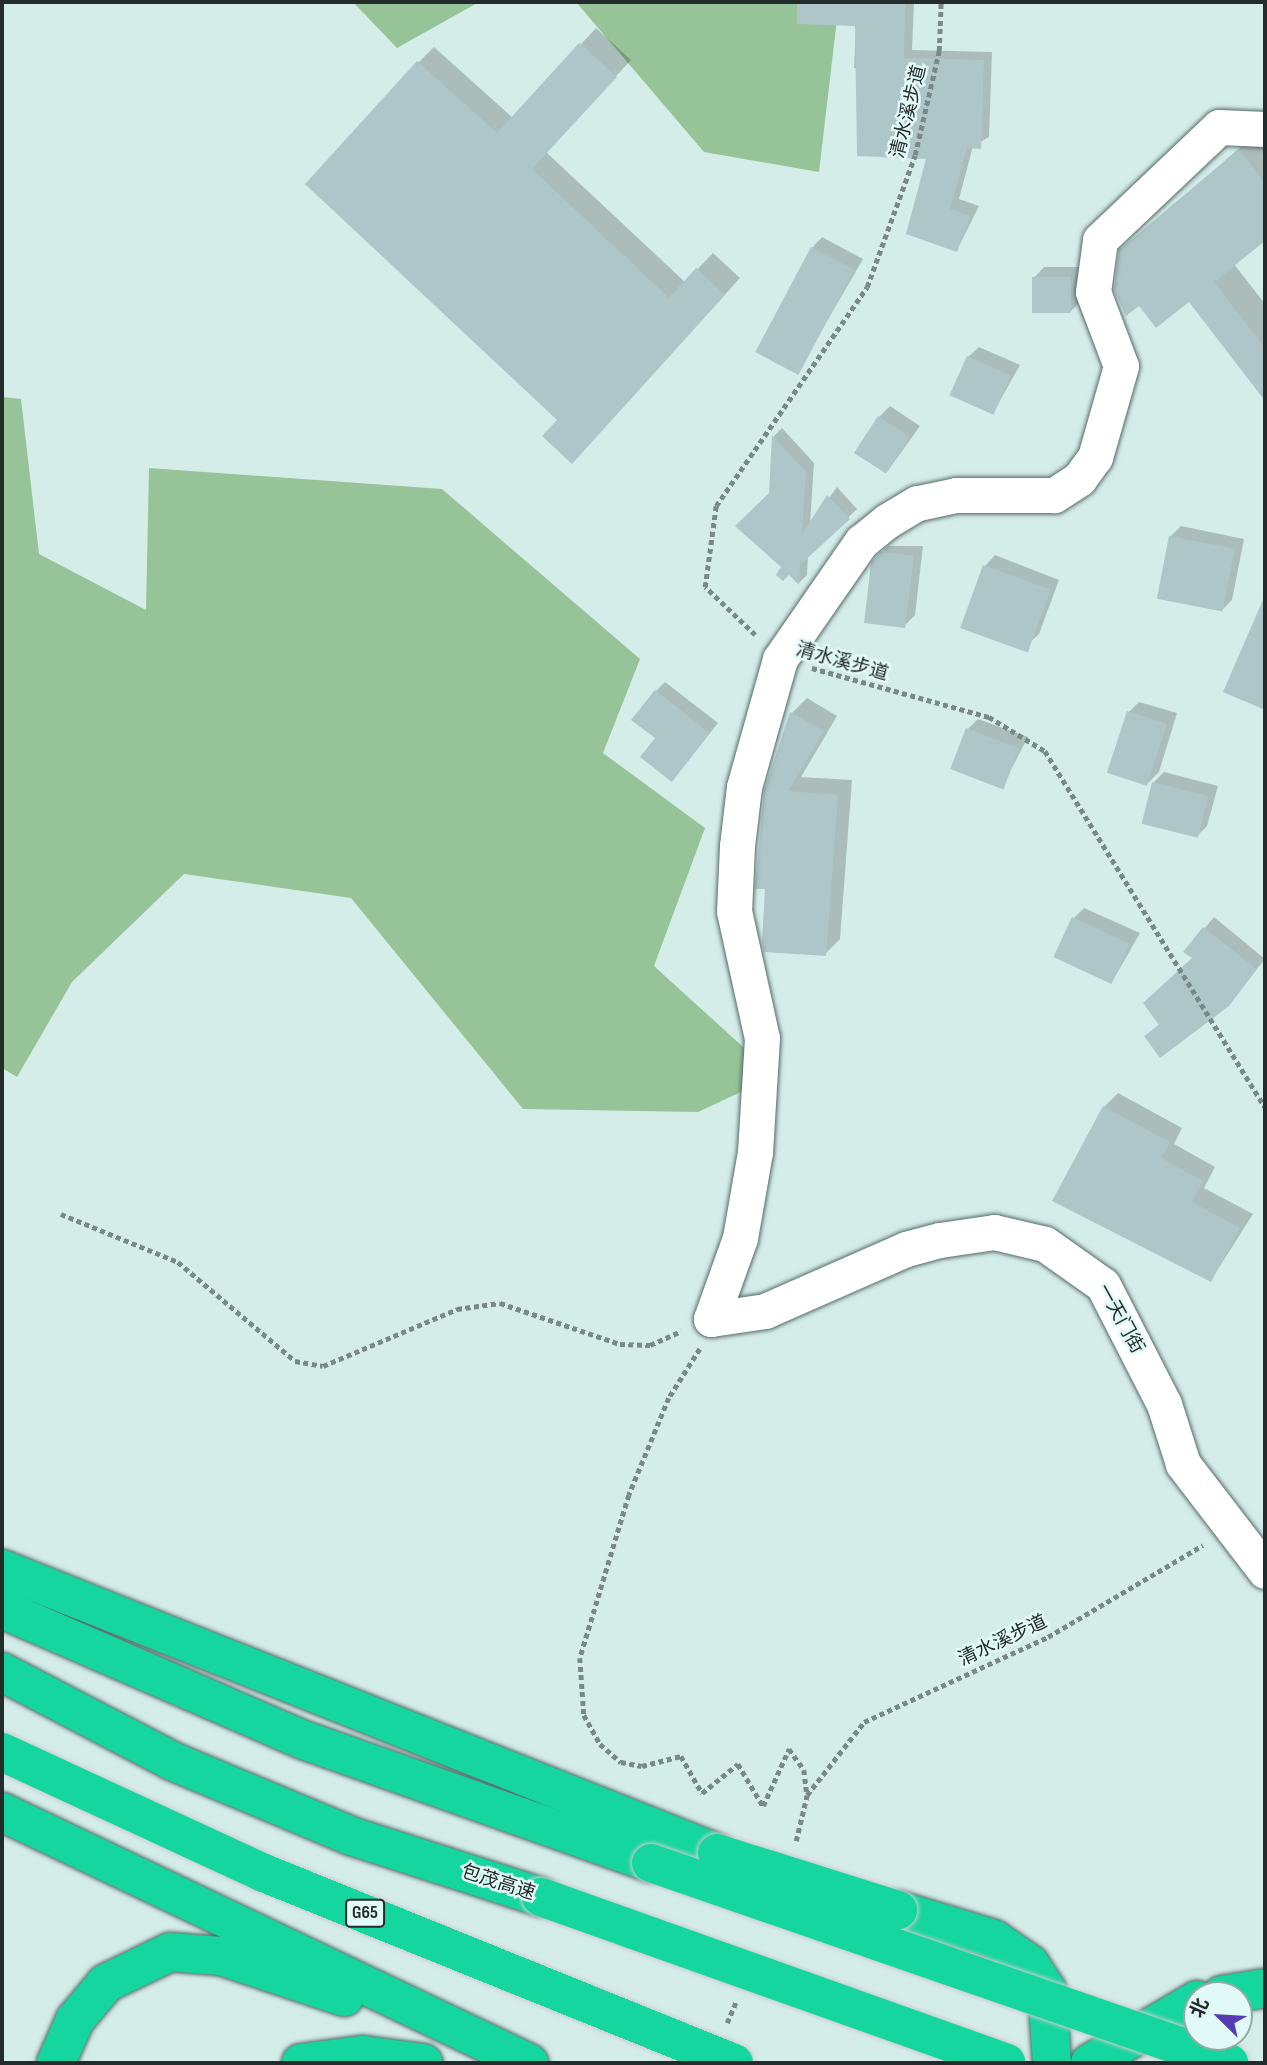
<!DOCTYPE html>
<html>
<head>
<meta charset="utf-8">
<style>
	body { margin:0 }
	#map { position:relative; width:1267px; height:2065px; overflow:hidden; background:#d5ede9; font-family:"Sofia Sans Condensed","Noto Sans SC",sans-serif }
	div>[style] { position:absolute }
	.green>* { inset:0; background:#96c397 }
	.shadow>* { inset:0; background:#0003 }
	.building>* { inset:0; background:#afc6c9; transform-origin:0 0 }
	.path>* { height:4.5px; margin-top:-2.25px; transform-origin:0; background:repeating-linear-gradient(90deg,#788986 0 5px,transparent 0 8.5px) }
	.roads { filter:drop-shadow(0 0 2px #566b68) drop-shadow(0 0 2px #566b68) }
	.minor>* { height:35px; margin:-17.5px; padding:0 17.5px; transform-origin:17.5px; border-radius:17.5px; background:#fff }
	.motorway>* { height:38px; margin:-19px; padding:0 19px; transform-origin:19px; border-radius:19px; background:#14d69e }
	.bridges { filter:drop-shadow(0 0 2px #cacccc) drop-shadow(0 0 2px #cacccc) }
	.motorway-bridge>* { height:38px; margin:-19px; padding:0 19px; transform-origin:19px; border-radius:19px; background:#14d69e }
	span { translate:-50% -50%; white-space:nowrap; text-align:center; line-height:1.15; -webkit-text-stroke:5px #e2faf7; paint-order:stroke }
	.shield-label span { padding:2px 5px; background:#e2faf7; border:2px solid; border-radius:5px; -webkit-text-stroke-width:0 }
	.shield-label { font-size:18px; color:#232c2b; font-weight:700 }
	.street-label { font-size:19px; color:#232c2b }
	.frame { position:absolute; inset:0; border:4px solid #232c2b; pointer-events:none }
	.north { position:absolute; left:1183px; top:1981px; width:70px; height:70px; box-sizing:border-box; background:#e2faf7; border:2px solid #96a8a5; border-radius:50%; rotate:294deg; font-size:19px; font-weight:700; line-height:28px; text-align:center; color:#232c2b }
	.north::after { content:''; display:block; margin:auto; width:24px; height:32px; background:#563cb4; clip-path:polygon(50% 0,100% 100%,50% 72%,0 100%) }
</style>
</head>
<body>
<div id="map">
	<div class="green">
		<i style="clip-path:polygon(353px 2px,479px 2px,397px 48px)"></i>
		<i style="clip-path:polygon(576px 2px,839px 2px,819px 172px,704px 152px)"></i>
		<i style="clip-path:polygon(2px 397px,21px 399px,39px 554px,146px 610px,149px 468px,442px 489px,640px 659px,603px 753px,705px 828px,654px 966px,775px 1076px,698px 1112px,523px 1109px,351px 898px,184px 874px,72px 982px,17px 1077px,2px 1068px)"></i>
	</div>
	<div class="shadow">
		<i style="clip-path:polygon(843px 2px,914px 2px,912px 50px,992px 52px,989px 137px,973px 146px,959px 199px,979px 206px,957px 250px,929px 157px,861px 69px,854px 68px,856px 25px,842px 24px)"></i>
		<i style="clip-path:polygon(596px 28px,631px 60px,546px 152px,685px 282px,713px 253px,740px 278px,588px 445px,560px 420px,418px 63px,434px 47px,513px 118px)"></i>
		<i style="clip-path:polygon(1259px 131px,1265px 139px,1265px 239px,1234px 264px,1265px 304px,1265px 380px,1257px 387px,1189px 299px,1121px 251px)"></i>
		<i style="clip-path:polygon(822px 237px,863px 259px,797px 373px,812px 248px)"></i>
		<i style="clip-path:polygon(1044px 267px,1081px 267px,1081px 301px,1070px 312px,1034px 278px)"></i>
		<i style="clip-path:polygon(979px 347px,1020px 365px,993px 413px,968px 357px)"></i>
		<i style="clip-path:polygon(890px 406px,920px 426px,887px 472px,879px 417px)"></i>
		<i style="clip-path:polygon(782px 428px,814px 463px,810px 525px,837px 487px,857px 509px,808px 555px,807px 575px,799px 583px,783px 567px,770px 494px,774px 436px)"></i>
		<i style="clip-path:polygon(1181px 526px,1244px 539px,1232px 600px,1221px 611px,1170px 537px)"></i>
		<i style="clip-path:polygon(888px 546px,923px 546px,915px 615px,904px 626px,878px 557px)"></i>
		<i style="clip-path:polygon(995px 555px,1059px 580px,1039px 634px,1028px 644px,985px 566px)"></i>
		<i style="clip-path:polygon(665px 682px,718px 723px,672px 780px,657px 738px,656px 691px)"></i>
		<i style="clip-path:polygon(807px 698px,837px 716px,801px 777px,852px 780px,840px 939px,825px 954px,766px 791px,792px 713px)"></i>
		<i style="clip-path:polygon(1139px 702px,1177px 713px,1159px 772px,1148px 783px,1129px 712px)"></i>
		<i style="clip-path:polygon(978px 719px,1028px 737px,1002px 787px,968px 729px)"></i>
		<i style="clip-path:polygon(1164px 772px,1218px 786px,1207px 826px,1196px 837px,1154px 782px)"></i>
		<i style="clip-path:polygon(1084px 908px,1140px 933px,1112px 982px,1074px 918px)"></i>
		<i style="clip-path:polygon(1214px 917px,1265px 959px,1228px 1004px,1146px 1037px,1160px 1023px,1194px 958px,1185px 952px)"></i>
		<i style="clip-path:polygon(1118px 1093px,1182px 1128px,1174px 1144px,1215px 1167px,1204px 1188px,1253px 1214px,1211px 1280px,1104px 1107px)"></i>
	</div>
	<div class="building">
		<i style="clip-path:polygon(797px 2px,905px 2px,904px 58px,984px 60px,981px 149px,967px 148px,950px 209px,970px 216px,957px 252px,906px 234px,926px 159px,857px 156px,855px 26px,797px 24px)"></i>
		<i style="clip-path:polygon(579px 43px,617px 77px,532px 169px,669px 298px,696px 268px,725px 295px,572px 464px,542px 436px,557px 420px,305px 184px,417px 61px,497px 133px)"></i>
		<i style="clip-path:polygon(1239px 149px,1265px 183px,1265px 241px,1214px 282px,1265px 348px,1265px 401px,1189px 302px,1156px 328px,1139px 306px,1126px 316px,1114px 290px,1119px 250px)"></i>
		<i style="left:811px;top:247px;width:49px;height:119px;rotate:28deg"></i>
		<i style="left:1032px;top:277px;width:39px;height:36px"></i>
		<i style="left:967px;top:356px;width:48px;height:43px;rotate:24deg"></i>
		<i style="left:878px;top:416px;width:38px;height:44px;rotate:33deg"></i>
		<i style="clip-path:polygon(772px 435px,806px 472px,802px 534px,827px 495px,850px 519px,800px 565px,799px 585px,789px 575px,783px 581px,776px 575px,781px 567px,735px 526px,769px 493px)"></i>
		<i style="left:1169px;top:536px;width:67px;height:64px;rotate:11deg"></i>
		<i style="clip-path:polygon(881px 552px,914px 556px,905px 628px,864px 623px,871px 563px)"></i>
		<i style="left:983px;top:565px;width:72px;height:67px;rotate:20deg"></i>
		<i style="clip-path:polygon(1265px 595px,1265px 710px,1223px 692px)"></i>
		<i style="clip-path:polygon(655px 690px,710px 733px,672px 782px,640px 757px,655px 738px,631px 720px)"></i>
		<i style="left:1127px;top:711px;width:42px;height:65px;rotate:18deg"></i>
		<i style="clip-path:polygon(790px 712px,824px 731px,788px 791px,838px 795px,826px 956px,764px 952px,762px 942px,765px 889px,755px 889px,764px 791px)"></i>
		<i style="left:966px;top:728px;width:57px;height:44px;rotate:21deg"></i>
		<i style="left:1152px;top:782px;width:58px;height:43px;rotate:14deg"></i>
		<i style="left:1072px;top:917px;width:64px;height:44px;rotate:25deg"></i>
		<i style="clip-path:polygon(1203px 927px,1257px 969px,1229px 1006px,1160px 1058px,1144px 1036px,1159px 1025px,1143px 1003px,1192px 958px,1183px 952px)"></i>
		<i style="clip-path:polygon(1103px 1106px,1170px 1142px,1161px 1158px,1203px 1181px,1192px 1202px,1240px 1228px,1211px 1282px,1052px 1201px)"></i>
	</div>
	<div class="path">
		<i style="left:755px;top:635px;width:69px;rotate:-136.2deg"></i>
		<i style="left:705px;top:587px;width:82px;rotate:-82.3deg"></i>
		<i style="left:716px;top:506px;width:266px;rotate:-55.4deg"></i>
		<i style="left:867px;top:287px;width:140px;rotate:-70deg"></i>
		<i style="left:915px;top:155px;width:107px;rotate:-77deg"></i>
		<i style="left:939px;top:51px;width:49px;rotate:-87.7deg"></i>
		<i style="left:812px;top:668px;width:184px;rotate:15.5deg"></i>
		<i style="left:989px;top:717px;width:66px;rotate:31.3deg"></i>
		<i style="left:1045px;top:751px;width:418px;rotate:58.3deg"></i>
		<i style="left:61px;top:1214px;width:126px;rotate:22.3deg"></i>
		<i style="left:178px;top:1262px;width:153px;rotate:40.2deg"></i>
		<i style="left:295px;top:1361px;width:28px;rotate:10deg"></i>
		<i style="left:323px;top:1366px;width:146px;rotate:-23deg"></i>
		<i style="left:457px;top:1309px;width:43px;rotate:-7.9deg"></i>
		<i style="left:500px;top:1303px;width:127px;rotate:18.9deg"></i>
		<i style="left:620px;top:1344px;width:30px;rotate:2deg"></i>
		<i style="left:650px;top:1345px;width:34px;rotate:-24deg"></i>
		<i style="left:700px;top:1349px;width:58px;rotate:122.3deg"></i>
		<i style="left:669px;top:1398px;width:105px;rotate:112.4deg"></i>
		<i style="left:629px;top:1495px;width:170px;rotate:106.7deg"></i>
		<i style="left:580px;top:1658px;width:57px;rotate:86deg"></i>
		<i style="left:584px;top:1715px;width:33px;rotate:61deg"></i>
		<i style="left:600px;top:1744px;width:28px;rotate:41deg"></i>
		<i style="left:621px;top:1762px;width:21px;rotate:11deg"></i>
		<i style="left:642px;top:1766px;width:40px;rotate:-14.4deg"></i>
		<i style="left:681px;top:1756px;width:43px;rotate:60.4deg"></i>
		<i style="left:702px;top:1793px;width:46px;rotate:-38.9deg"></i>
		<i style="left:738px;top:1764px;width:49px;rotate:59.2deg"></i>
		<i style="left:763px;top:1806px;width:63px;rotate:-65.5deg"></i>
		<i style="left:789px;top:1749px;width:26px;rotate:54deg"></i>
		<i style="left:804px;top:1770px;width:25px;rotate:83deg"></i>
		<i style="left:796px;top:1841px;width:47px;rotate:-76.6deg"></i>
		<i style="left:807px;top:1795px;width:93px;rotate:-52deg"></i>
		<i style="left:864px;top:1722px;width:203px;rotate:-24.8deg"></i>
		<i style="left:1048px;top:1637px;width:180px;rotate:-30.7deg"></i>
		<i style="left:727px;top:2023px;width:23px;rotate:-67deg"></i>
	</div>
	<div class="roads">
		<div class="minor">
			<i style="left:1265px;top:129px;width:46px;rotate:-177.5deg"></i>
			<i style="left:1219px;top:127px;width:164px;rotate:136.5deg"></i>
			<i style="left:1100px;top:240px;width:52px;rotate:97.7deg"></i>
			<i style="left:1093px;top:292px;width:79px;rotate:69.3deg"></i>
			<i style="left:1121px;top:366px;width:95px;rotate:105.9deg"></i>
			<i style="left:1095px;top:457px;width:27px;rotate:126deg"></i>
			<i style="left:1079px;top:479px;width:30px;rotate:147deg"></i>
			<i style="left:1054px;top:495px;width:98px;rotate:180deg"></i>
			<i style="left:956px;top:495px;width:40px;rotate:168deg"></i>
			<i style="left:917px;top:503px;width:35px;rotate:149deg"></i>
			<i style="left:887px;top:521px;width:33px;rotate:141deg"></i>
			<i style="left:861px;top:542px;width:142px;rotate:124.7deg"></i>
			<i style="left:780px;top:659px;width:133px;rotate:105.7deg"></i>
			<i style="left:744px;top:787px;width:59px;rotate:96.8deg"></i>
			<i style="left:737px;top:846px;width:65px;rotate:92.6deg"></i>
			<i style="left:734px;top:911px;width:130px;rotate:77.6deg"></i>
			<i style="left:762px;top:1038px;width:114px;rotate:93.5deg"></i>
			<i style="left:755px;top:1152px;width:87px;rotate:99.9deg"></i>
			<i style="left:740px;top:1238px;width:86px;rotate:109.7deg"></i>
			<i style="left:711px;top:1319px;width:55px;rotate:-8.4deg"></i>
			<i style="left:765px;top:1311px;width:154px;rotate:-23.7deg"></i>
			<i style="left:906px;top:1249px;width:35px;rotate:-15deg"></i>
			<i style="left:940px;top:1240px;width:55px;rotate:-8.4deg"></i>
			<i style="left:994px;top:1232px;width:52px;rotate:13.2deg"></i>
			<i style="left:1045px;top:1244px;width:71px;rotate:35.3deg"></i>
			<i style="left:1103px;top:1285px;width:134px;rotate:62.9deg"></i>
			<i style="left:1164px;top:1404px;width:63px;rotate:72.4deg"></i>
			<i style="left:1183px;top:1464px;width:135px;rotate:52.5deg"></i>
		</div>
		<div class="motorway">
			<i style="left:2px;top:1569px;width:769px;rotate:21.66deg"></i>
			<i style="left:2px;top:1609px;width:326px;rotate:23.5deg"></i>
			<i style="left:301px;top:1739px;width:371px;rotate:19.5deg"></i>
			<i style="left:2px;top:1672px;width:192px;rotate:27.6deg"></i>
			<i style="left:172px;top:1761px;width:194px;rotate:22.7deg"></i>
			<i style="left:351px;top:1836px;width:200px;rotate:17.8deg"></i>
			<i style="left:2px;top:1812px;width:584px;rotate:25.47deg"></i>
			<i style="left:898px;top:1910px;width:100px;rotate:16.8deg"></i>
			<i style="left:994px;top:1939px;width:44px;rotate:34.8deg"></i>
			<i style="left:1030px;top:1964px;width:31px;rotate:57deg"></i>
			<i style="left:1047px;top:1990px;width:73px;rotate:86.1deg"></i>
			<i style="left:1222px;top:1995px;width:44px;rotate:-9.2deg"></i>
			<i style="left:56px;top:2063px;width:47px;rotate:-66.2deg"></i>
			<i style="left:75px;top:2020px;width:48px;rotate:-50deg"></i>
			<i style="left:106px;top:1983px;width:71px;rotate:-25.8deg"></i>
			<i style="left:170px;top:1952px;width:51px;rotate:4.5deg"></i>
			<i style="left:221px;top:1956px;width:130px;rotate:18.4deg"></i>
			<i style="left:301px;top:2063px;width:63px;rotate:-7.4deg"></i>
			<i style="left:363px;top:2055px;width:61px;rotate:7.6deg"></i>
			<i style="left:1090px;top:2063px;width:124px;rotate:-30.5deg"></i>
		</div>
	</div>
	<div class="bridges">
		<div class="motorway-bridge">
			<i style="left:2px;top:1752px;width:289px;rotate:24.8deg"></i>
			<i style="left:264px;top:1873px;width:507px;rotate:22.01deg"></i>
			<i style="left:717px;top:1853px;width:190px;rotate:17.5deg"></i>
			<i style="left:651px;top:1863px;width:612px;rotate:19.09deg"></i>
			<i style="left:541px;top:1897px;width:494px;rotate:19.6deg"></i>
		</div>
	</div>
	<div class="shield-label">
		<span style="left:365px;top:1913px">G65</span>
	</div>
	<div class="street-label">
		<span style="left:909px;top:112px;rotate:-76deg">清水溪步道</span>
		<span style="left:842px;top:662px;rotate:16deg">清水溪步道</span>
		<span style="left:1120px;top:1319px;rotate:61deg">一天门街</span>
		<span style="left:1003px;top:1641px;rotate:-25deg">清水溪步道</span>
		<span style="left:498px;top:1883px;rotate:18deg">包茂高速</span>
	</div>
	<div class="frame"></div>
	<div class="north">北</div>
</div>
</body>
</html>
